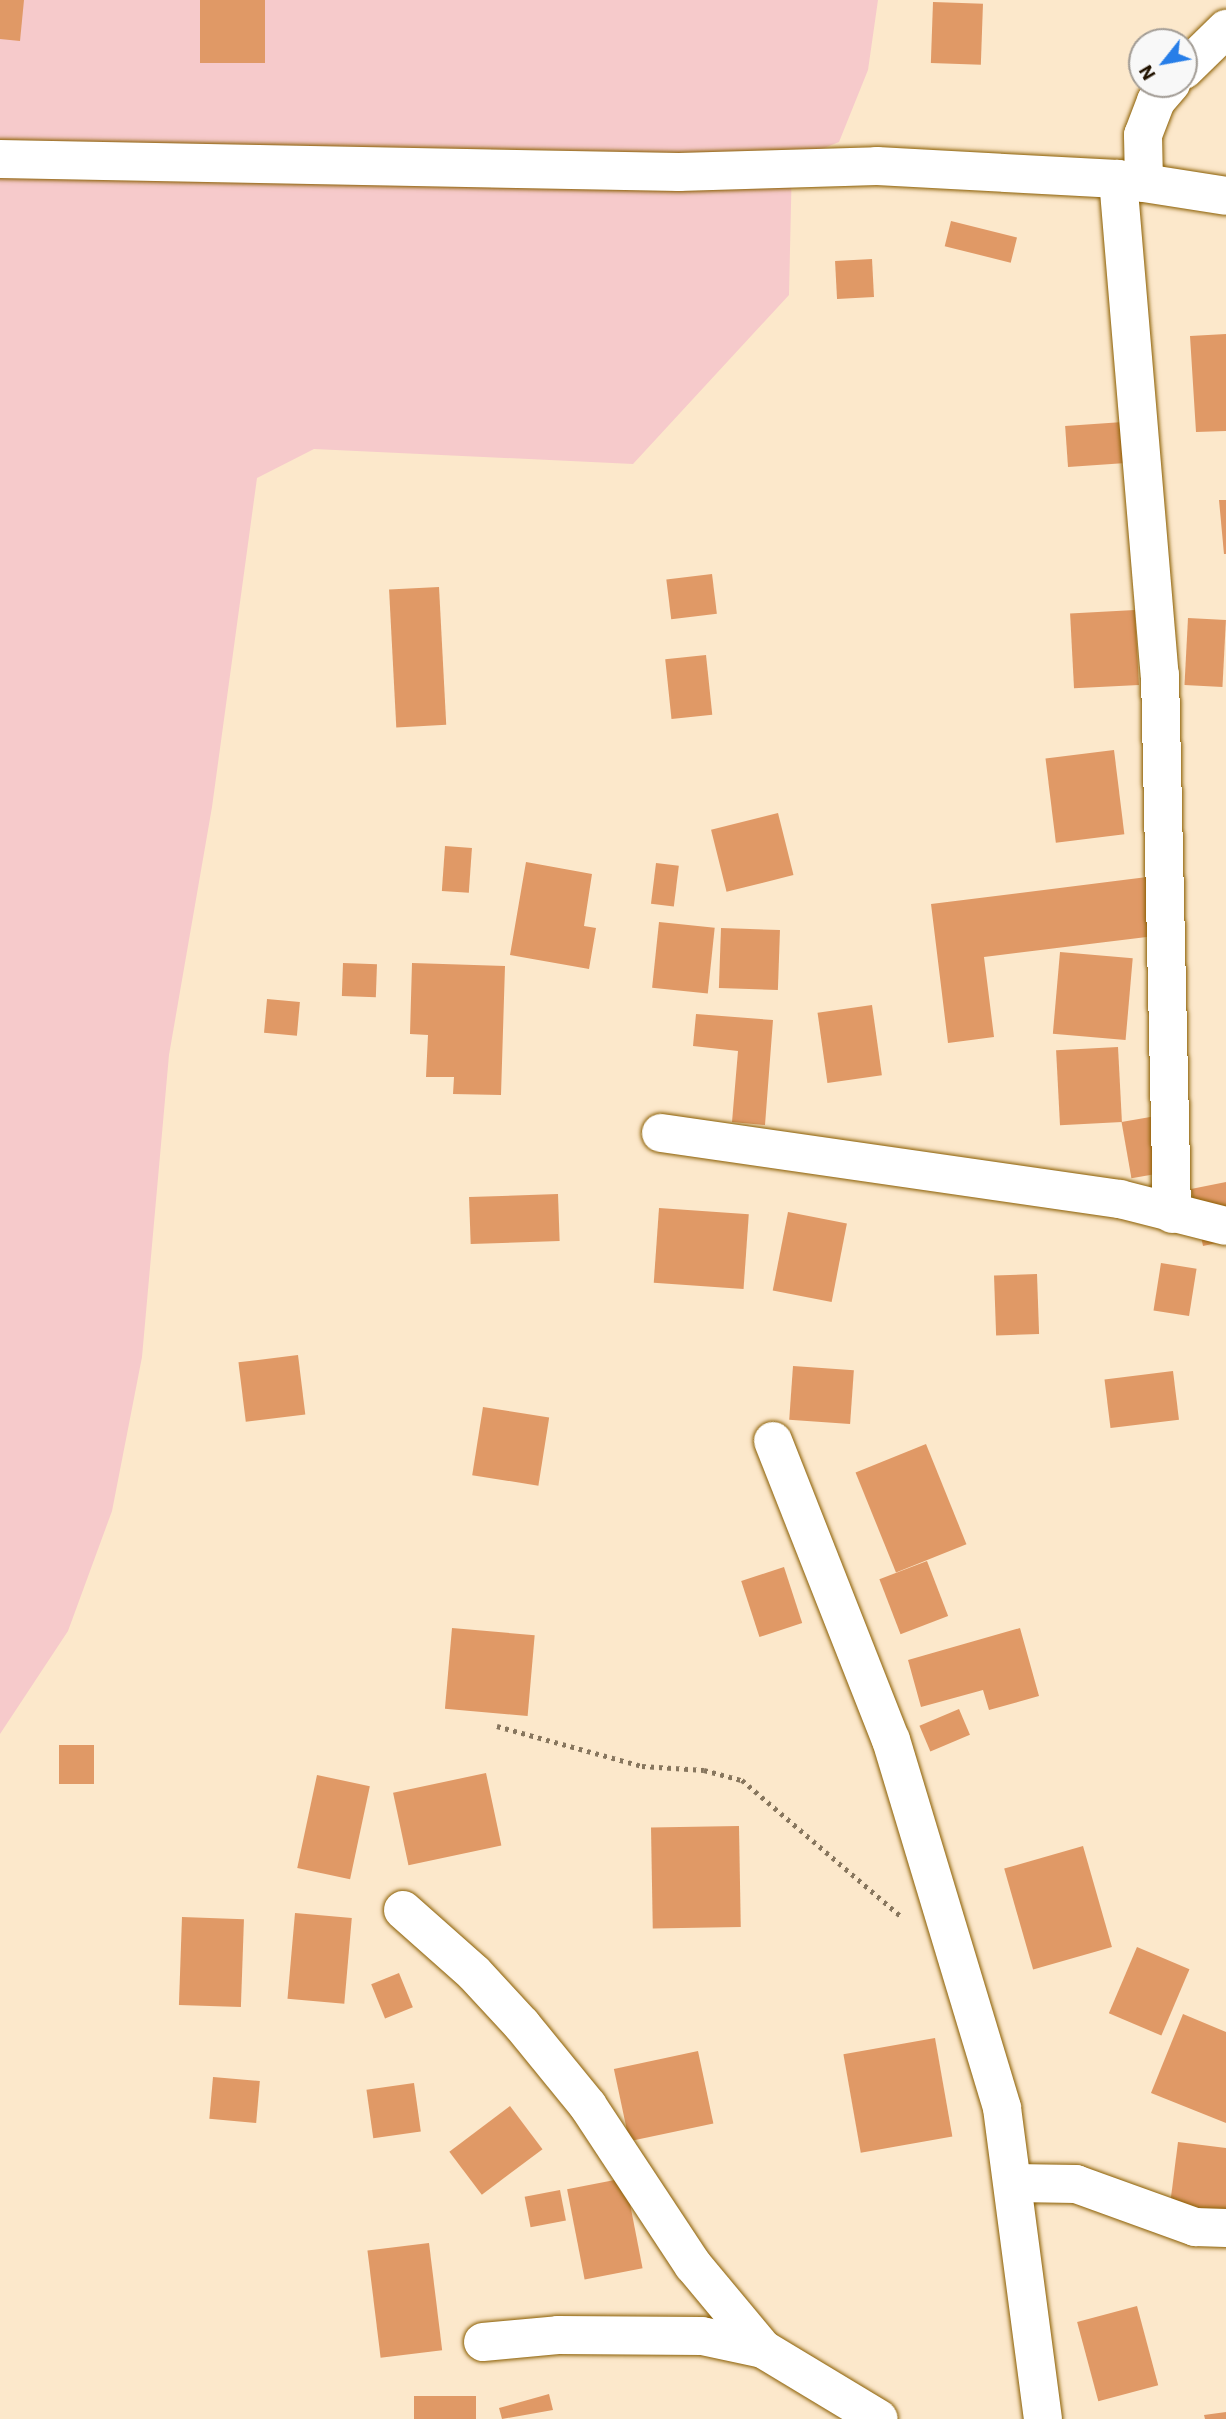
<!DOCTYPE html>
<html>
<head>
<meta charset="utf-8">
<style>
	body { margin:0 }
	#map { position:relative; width:1226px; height:2419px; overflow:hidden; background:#fce8cb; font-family:"IBM Plex Sans",sans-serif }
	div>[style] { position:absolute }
	.green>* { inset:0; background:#f6cacb }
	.building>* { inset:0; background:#e09966; transform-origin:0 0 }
	.path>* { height:4.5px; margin-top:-2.25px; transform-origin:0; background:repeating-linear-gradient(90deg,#87765e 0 3.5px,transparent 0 8.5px) }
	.roads { filter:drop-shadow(0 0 2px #8a5d00) drop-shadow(0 0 2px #8a5d00) }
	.minor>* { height:38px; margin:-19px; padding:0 19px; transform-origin:19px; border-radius:19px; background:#fff }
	span { translate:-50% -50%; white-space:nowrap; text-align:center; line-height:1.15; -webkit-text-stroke:6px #f8f8f8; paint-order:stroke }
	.north { position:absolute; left:1128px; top:28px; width:70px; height:70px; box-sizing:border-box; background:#f8f8f8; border:2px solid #a29c95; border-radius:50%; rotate:239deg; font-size:19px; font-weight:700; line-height:28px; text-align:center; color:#221300 }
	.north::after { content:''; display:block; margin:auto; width:24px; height:32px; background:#277ee8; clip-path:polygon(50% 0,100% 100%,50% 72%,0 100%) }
</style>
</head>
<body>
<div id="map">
	<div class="green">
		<i style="clip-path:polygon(0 0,878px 0,868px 70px,839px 142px,792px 161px,789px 295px,633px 464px,314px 449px,257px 478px,212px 807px,169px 1055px,142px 1357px,112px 1511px,68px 1631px,0 1734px)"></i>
	</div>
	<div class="building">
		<i style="clip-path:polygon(0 0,24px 0,20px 41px,0 39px)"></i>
		<i style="left:200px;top:0;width:65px;height:63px"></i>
		<i style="left:933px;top:2px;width:50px;height:61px;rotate:2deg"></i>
		<i style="left:951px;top:221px;width:68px;height:26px;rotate:14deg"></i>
		<i style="left:872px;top:259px;width:38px;height:37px;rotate:87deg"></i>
		<i style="clip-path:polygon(1226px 334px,1226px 431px,1196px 432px,1190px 336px)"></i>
		<i style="left:1123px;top:422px;width:41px;height:58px;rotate:86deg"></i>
		<i style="clip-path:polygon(1219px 500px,1226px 500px,1226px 554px,1224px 554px)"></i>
		<i style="left:712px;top:574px;width:40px;height:46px;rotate:83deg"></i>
		<i style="left:439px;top:587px;width:138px;height:50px;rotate:87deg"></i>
		<i style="left:1135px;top:610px;width:75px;height:65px;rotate:87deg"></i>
		<i style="left:1188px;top:618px;width:38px;height:67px;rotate:3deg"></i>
		<i style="left:706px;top:655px;width:60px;height:41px;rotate:84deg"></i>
		<i style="left:1114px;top:750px;width:85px;height:69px;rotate:83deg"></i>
		<i style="left:778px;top:813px;width:64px;height:69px;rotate:76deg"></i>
		<i style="left:445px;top:846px;width:27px;height:45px;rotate:4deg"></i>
		<i style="clip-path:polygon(526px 862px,592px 874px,584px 926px,596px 928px,589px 969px,510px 955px)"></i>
		<i style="left:656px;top:863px;width:23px;height:41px;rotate:7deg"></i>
		<i style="clip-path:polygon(1155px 876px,1163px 935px,984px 957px,994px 1037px,948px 1043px,931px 904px)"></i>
		<i style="left:659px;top:922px;width:56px;height:66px;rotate:6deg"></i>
		<i style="left:721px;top:928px;width:59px;height:60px;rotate:2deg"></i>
		<i style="left:1060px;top:952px;width:73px;height:82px;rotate:5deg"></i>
		<i style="left:343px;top:963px;width:34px;height:33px;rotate:2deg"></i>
		<i style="clip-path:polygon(412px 963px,505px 966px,501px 1095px,453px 1094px,454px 1077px,426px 1077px,428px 1035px,410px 1034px)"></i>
		<i style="left:267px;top:999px;width:33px;height:34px;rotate:5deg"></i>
		<i style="left:872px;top:1005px;width:71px;height:55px;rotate:82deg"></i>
		<i style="clip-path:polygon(696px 1014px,773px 1020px,765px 1125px,732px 1122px,738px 1051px,693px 1046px)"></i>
		<i style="left:1118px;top:1047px;width:75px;height:62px;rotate:87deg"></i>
		<i style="left:1156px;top:1116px;width:57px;height:35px;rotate:80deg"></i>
		<i style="clip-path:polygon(1226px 1182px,1226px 1241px,1203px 1246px,1191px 1189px)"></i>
		<i style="left:558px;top:1194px;width:47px;height:89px;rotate:88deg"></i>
		<i style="left:659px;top:1208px;width:90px;height:75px;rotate:4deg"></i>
		<i style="left:788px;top:1212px;width:60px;height:80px;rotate:11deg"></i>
		<i style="left:1161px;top:1263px;width:36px;height:48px;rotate:9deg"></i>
		<i style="left:1037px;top:1274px;width:60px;height:43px;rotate:88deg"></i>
		<i style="left:298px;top:1355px;width:60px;height:60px;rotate:83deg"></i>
		<i style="left:793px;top:1366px;width:61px;height:54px;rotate:4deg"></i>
		<i style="left:1173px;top:1371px;width:49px;height:69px;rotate:83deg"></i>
		<i style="left:483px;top:1407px;width:67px;height:69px;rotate:9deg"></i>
		<i style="left:926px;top:1444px;width:108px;height:76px;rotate:68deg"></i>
		<i style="left:927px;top:1561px;width:59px;height:51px;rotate:69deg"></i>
		<i style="left:784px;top:1567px;width:59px;height:45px;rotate:72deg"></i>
		<i style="left:452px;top:1628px;width:83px;height:81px;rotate:5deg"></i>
		<i style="clip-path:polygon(1020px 1628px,1039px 1696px,989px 1710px,983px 1690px,921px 1707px,908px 1660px)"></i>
		<i style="left:959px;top:1709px;width:28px;height:43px;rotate:67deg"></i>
		<i style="left:59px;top:1745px;width:35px;height:39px"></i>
		<i style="left:486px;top:1773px;width:74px;height:95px;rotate:78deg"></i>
		<i style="left:317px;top:1775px;width:54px;height:95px;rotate:12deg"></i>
		<i style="left:739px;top:1826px;width:101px;height:88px;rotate:89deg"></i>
		<i style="left:1083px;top:1846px;width:105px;height:82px;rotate:74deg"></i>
		<i style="left:295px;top:1913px;width:57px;height:86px;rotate:5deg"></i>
		<i style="left:182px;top:1917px;width:62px;height:88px;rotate:2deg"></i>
		<i style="left:1137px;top:1947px;width:57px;height:72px;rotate:23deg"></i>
		<i style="left:399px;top:1973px;width:37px;height:30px;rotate:68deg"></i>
		<i style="clip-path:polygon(1183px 2014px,1226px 2032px,1226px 2123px,1151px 2093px)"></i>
		<i style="left:935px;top:2038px;width:100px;height:93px;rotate:80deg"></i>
		<i style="left:698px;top:2051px;width:74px;height:86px;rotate:78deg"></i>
		<i style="left:213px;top:2077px;width:47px;height:42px;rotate:5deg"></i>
		<i style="left:414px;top:2083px;width:49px;height:48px;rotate:82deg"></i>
		<i style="left:510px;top:2106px;width:54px;height:76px;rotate:53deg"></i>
		<i style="clip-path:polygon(1178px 2142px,1226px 2148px,1226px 2213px,1170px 2205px)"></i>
		<i style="left:625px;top:2178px;width:92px;height:59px;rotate:79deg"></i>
		<i style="left:560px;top:2190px;width:31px;height:36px;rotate:79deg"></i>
		<i style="left:429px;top:2243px;width:108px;height:62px;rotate:83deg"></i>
		<i style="left:1137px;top:2306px;width:82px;height:62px;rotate:75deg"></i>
		<i style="clip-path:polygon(549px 2394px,553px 2410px,502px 2419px,499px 2408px)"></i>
		<i style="left:414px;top:2396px;width:62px;height:23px"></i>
		<i style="clip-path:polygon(1226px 2412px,1226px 2419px,1205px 2419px,1204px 2415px)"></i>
	</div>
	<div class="path">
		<i style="left:497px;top:1726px;width:150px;rotate:15.4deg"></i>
		<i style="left:642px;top:1766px;width:62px;rotate:3.7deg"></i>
		<i style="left:704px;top:1770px;width:39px;rotate:15deg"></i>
		<i style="left:742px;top:1780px;width:212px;rotate:40.6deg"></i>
	</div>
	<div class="roads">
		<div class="minor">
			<i style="left:1184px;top:70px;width:59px;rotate:-44.3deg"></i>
			<i style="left:0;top:159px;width:679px;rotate:1.1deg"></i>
			<i style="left:679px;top:172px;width:198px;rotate:-1.7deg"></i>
			<i style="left:877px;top:166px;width:241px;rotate:3.1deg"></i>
			<i style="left:1118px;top:179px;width:109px;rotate:8.9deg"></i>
			<i style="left:1118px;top:179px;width:498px;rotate:85.2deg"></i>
			<i style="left:1160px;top:675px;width:539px;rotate:88.72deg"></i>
			<i style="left:1144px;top:183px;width:48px;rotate:-91.2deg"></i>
			<i style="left:1143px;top:135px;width:36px;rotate:-69deg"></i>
			<i style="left:1156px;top:101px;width:23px;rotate:-49deg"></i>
			<i style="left:661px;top:1133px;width:464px;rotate:8.2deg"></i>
			<i style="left:1120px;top:1199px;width:109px;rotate:14.3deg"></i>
			<i style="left:773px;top:1441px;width:321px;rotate:68.5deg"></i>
			<i style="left:891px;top:1740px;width:384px;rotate:73.2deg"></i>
			<i style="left:1002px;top:2108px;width:314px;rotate:82.5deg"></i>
			<i style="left:403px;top:1910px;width:95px;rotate:41.6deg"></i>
			<i style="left:474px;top:1973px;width:71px;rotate:47.3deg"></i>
			<i style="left:522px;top:2025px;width:104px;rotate:50.8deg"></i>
			<i style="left:588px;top:2106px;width:191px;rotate:56.6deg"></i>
			<i style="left:693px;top:2265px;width:109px;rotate:50.2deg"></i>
			<i style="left:763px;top:2349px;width:135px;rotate:31.1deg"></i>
			<i style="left:1015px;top:2183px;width:61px;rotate:0.9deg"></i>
			<i style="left:1076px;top:2184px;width:127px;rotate:19.9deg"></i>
			<i style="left:1195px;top:2227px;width:31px;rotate:2deg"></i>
			<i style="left:483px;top:2342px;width:75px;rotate:-5.3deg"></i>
			<i style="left:558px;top:2335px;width:144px;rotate:0.4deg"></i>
			<i style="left:702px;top:2336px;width:62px;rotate:12deg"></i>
		</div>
	</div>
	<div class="north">N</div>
</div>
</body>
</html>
